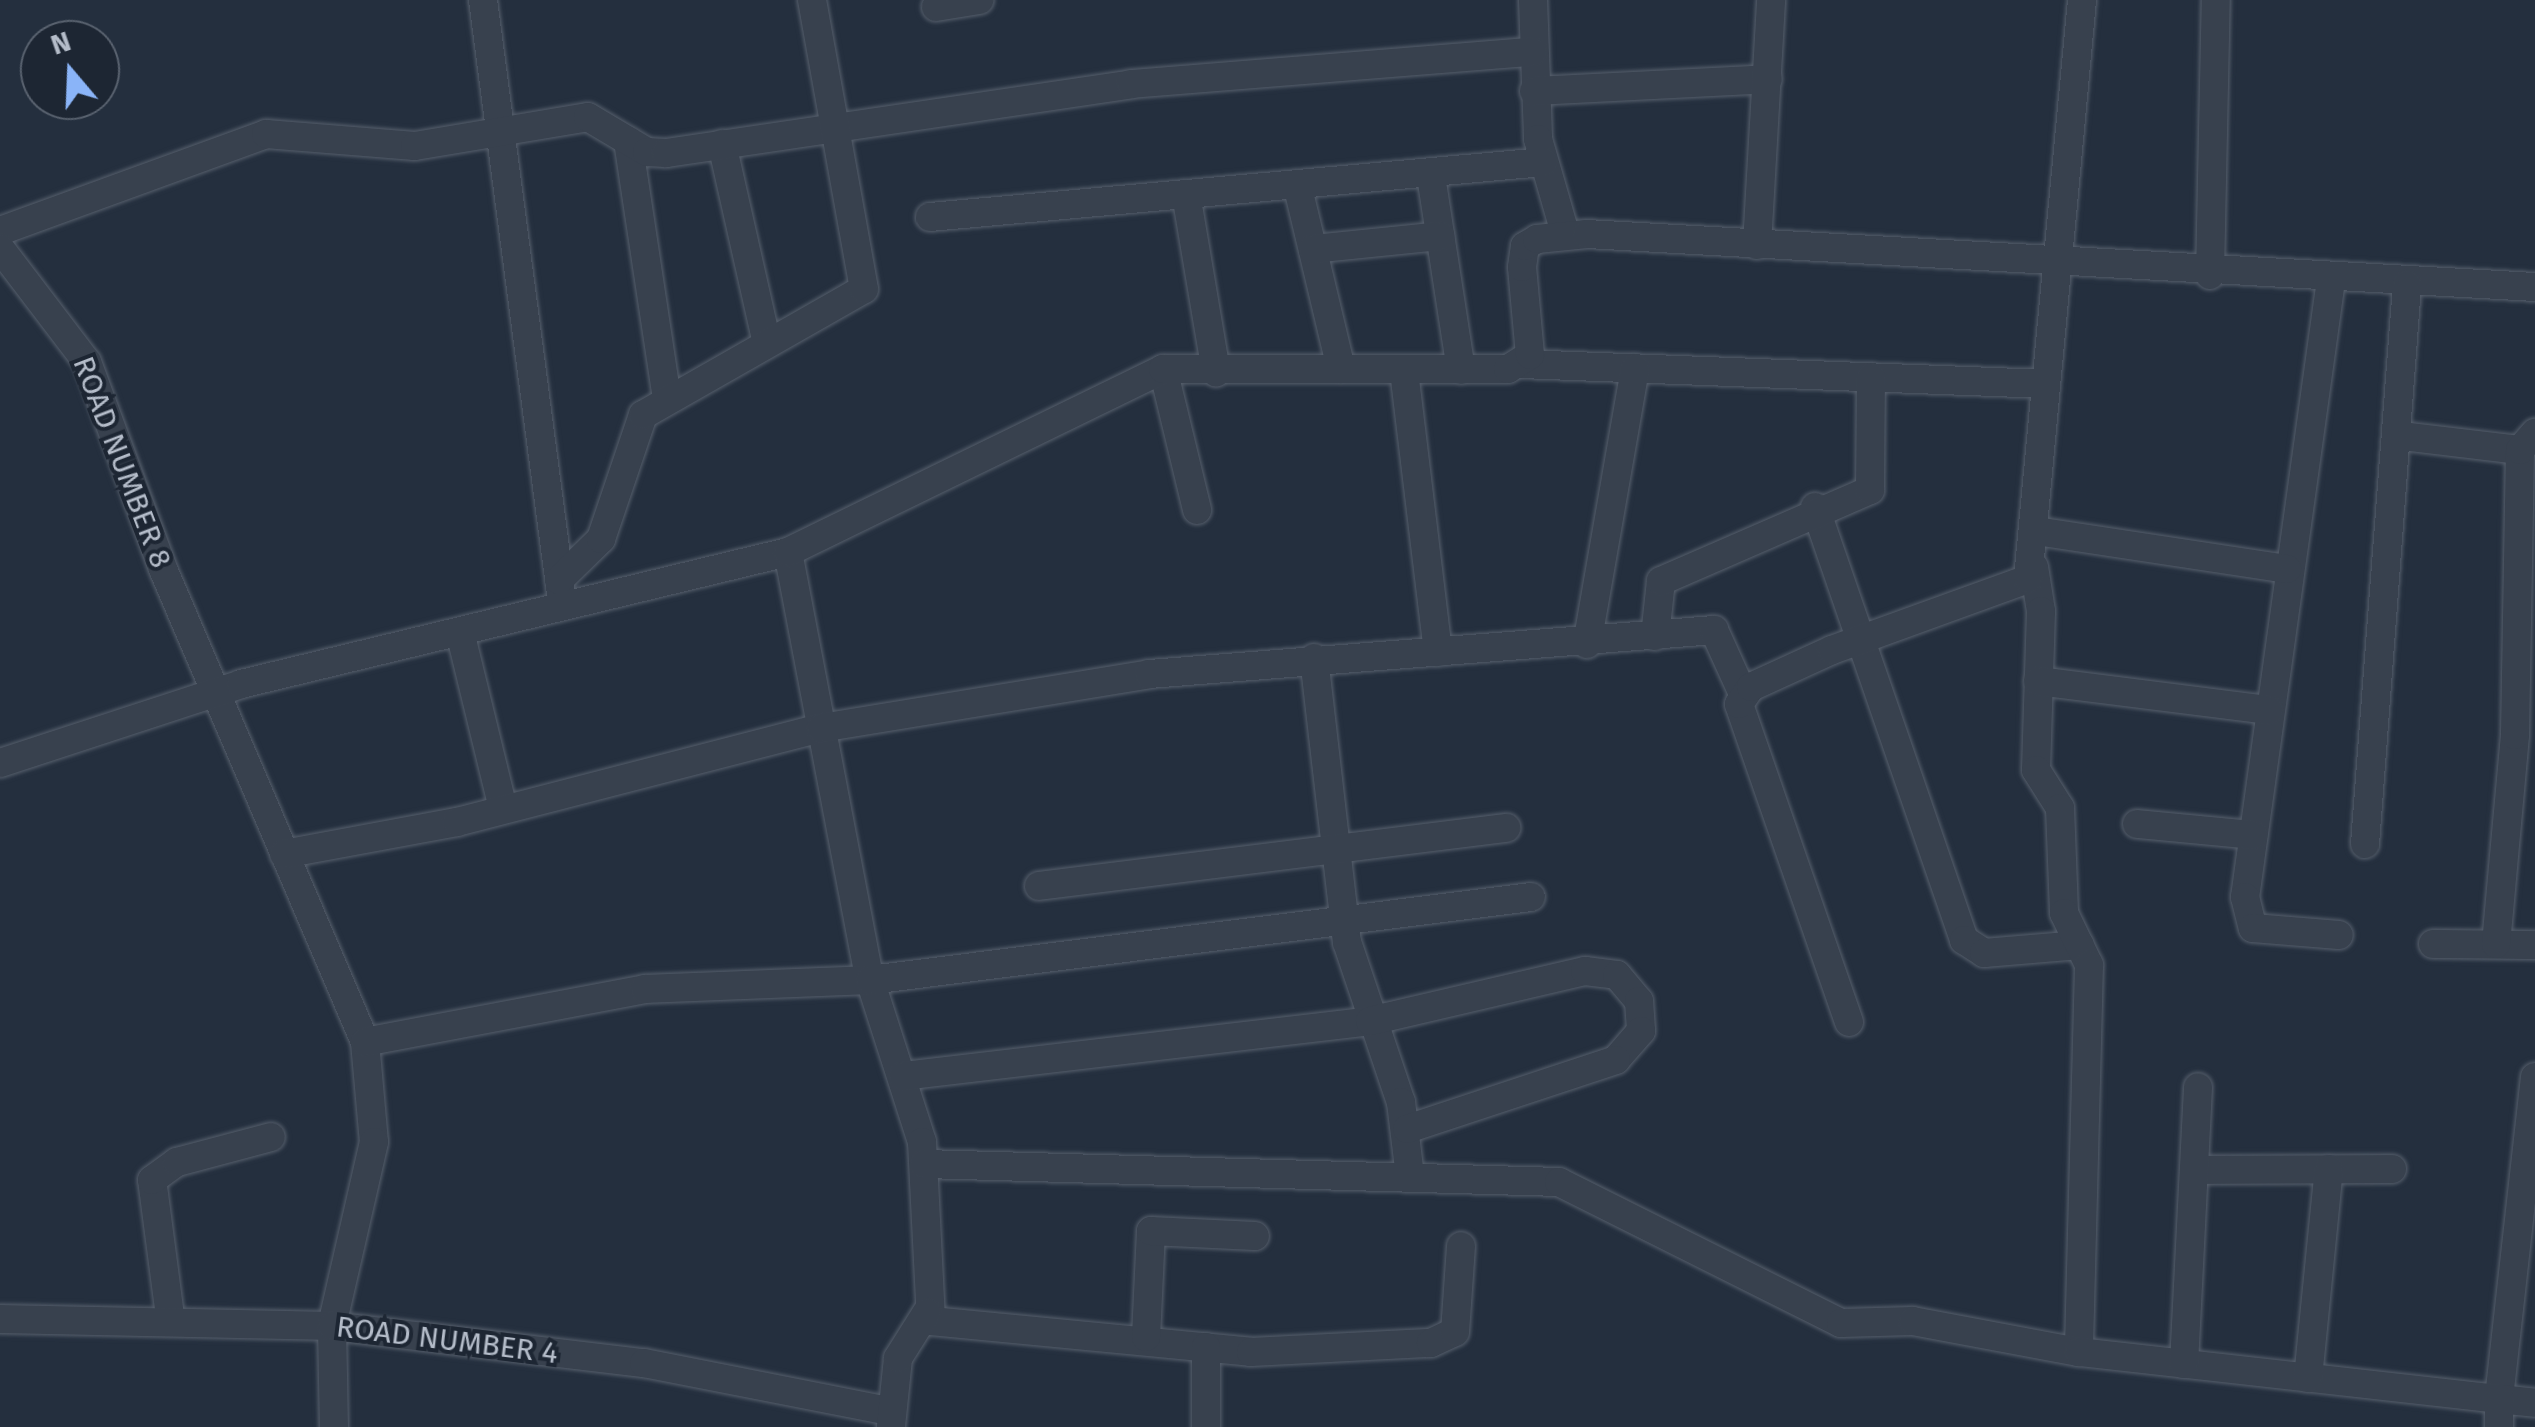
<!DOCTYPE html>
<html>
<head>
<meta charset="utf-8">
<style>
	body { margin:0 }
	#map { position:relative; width:2535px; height:1427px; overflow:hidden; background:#242f3e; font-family:"Fira Sans",sans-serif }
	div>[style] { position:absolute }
	.roads { filter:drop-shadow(0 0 2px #565f6c) drop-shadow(0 0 2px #565f6c) }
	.minor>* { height:28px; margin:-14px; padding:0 14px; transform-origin:14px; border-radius:14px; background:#38414e }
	span { translate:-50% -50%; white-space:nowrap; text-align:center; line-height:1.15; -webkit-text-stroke:8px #1d2633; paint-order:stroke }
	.street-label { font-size:30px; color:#b4bcc9 }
	.north { position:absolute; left:20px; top:20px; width:100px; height:100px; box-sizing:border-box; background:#1d2633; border:2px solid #59626f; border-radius:50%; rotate:341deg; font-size:28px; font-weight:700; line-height:40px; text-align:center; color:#b4bcc9 }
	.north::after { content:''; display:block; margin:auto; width:35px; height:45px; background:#8ab4f8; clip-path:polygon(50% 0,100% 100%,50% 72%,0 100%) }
</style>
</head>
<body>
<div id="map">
	<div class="roads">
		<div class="minor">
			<i style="left:483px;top:0;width:598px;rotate:82.51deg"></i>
			<i style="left:1533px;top:0;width:139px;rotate:87.9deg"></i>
			<i style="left:1538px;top:139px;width:98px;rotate:74deg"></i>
			<i style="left:936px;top:7px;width:44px;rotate:-9.2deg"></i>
			<i style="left:1534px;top:91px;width:234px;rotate:-2.9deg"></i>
			<i style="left:628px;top:141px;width:260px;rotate:81.4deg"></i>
			<i style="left:722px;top:144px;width:200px;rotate:77.3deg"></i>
			<i style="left:1431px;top:176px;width:196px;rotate:81.2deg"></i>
			<i style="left:1298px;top:188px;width:186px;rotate:76.6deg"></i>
			<i style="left:1186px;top:194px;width:181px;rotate:80.4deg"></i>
			<i style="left:930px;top:217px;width:616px;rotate:-5.12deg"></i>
			<i style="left:0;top:231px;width:283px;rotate:-20deg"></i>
			<i style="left:266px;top:134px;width:149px;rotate:4.6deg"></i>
			<i style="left:415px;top:146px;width:175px;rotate:-9.5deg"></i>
			<i style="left:588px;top:117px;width:69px;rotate:30.7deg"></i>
			<i style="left:647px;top:152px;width:19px;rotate:3deg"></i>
			<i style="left:666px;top:153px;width:470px;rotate:-8.4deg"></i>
			<i style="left:1131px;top:84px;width:403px;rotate:-4.6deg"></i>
			<i style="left:1757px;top:245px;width:245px;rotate:-86.7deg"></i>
			<i style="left:0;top:248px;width:143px;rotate:52.7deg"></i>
			<i style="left:87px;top:362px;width:221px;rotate:69.8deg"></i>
			<i style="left:163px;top:569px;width:514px;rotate:66.87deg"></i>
			<i style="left:365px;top:1042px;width:100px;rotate:84.9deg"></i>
			<i style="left:374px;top:1142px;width:189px;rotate:102.9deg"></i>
			<i style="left:332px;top:1326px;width:101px;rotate:88.9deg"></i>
			<i style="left:1313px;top:249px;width:128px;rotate:-5.8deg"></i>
			<i style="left:2210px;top:275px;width:275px;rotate:-88.8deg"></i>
			<i style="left:2331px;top:280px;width:623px;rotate:97.93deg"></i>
			<i style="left:2245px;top:897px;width:32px;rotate:76deg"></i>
			<i style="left:2253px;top:928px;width:86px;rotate:4.7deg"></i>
			<i style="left:1521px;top:364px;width:525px;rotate:2.18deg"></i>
			<i style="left:1163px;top:369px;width:145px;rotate:76.4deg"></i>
			<i style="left:1404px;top:371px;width:283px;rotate:83.1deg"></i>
			<i style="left:2402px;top:436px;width:119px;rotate:6.8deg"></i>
			<i style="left:1815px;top:507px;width:458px;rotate:71deg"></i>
			<i style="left:1964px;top:940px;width:24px;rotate:33deg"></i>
			<i style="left:1984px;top:953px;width:96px;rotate:-4.8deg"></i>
			<i style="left:2036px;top:531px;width:254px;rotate:8.6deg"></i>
			<i style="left:788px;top:552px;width:436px;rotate:79.2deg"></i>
			<i style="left:870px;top:980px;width:170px;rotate:72.2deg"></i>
			<i style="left:922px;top:1142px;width:179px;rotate:87.1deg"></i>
			<i style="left:931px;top:1321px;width:321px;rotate:5.5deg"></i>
			<i style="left:1251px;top:1352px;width:180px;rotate:-2.9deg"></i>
			<i style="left:1431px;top:1343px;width:26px;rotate:-25deg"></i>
			<i style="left:1455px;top:1332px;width:86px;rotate:-86deg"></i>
			<i style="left:2034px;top:567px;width:45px;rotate:81deg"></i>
			<i style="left:2041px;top:611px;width:159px;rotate:91.8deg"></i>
			<i style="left:2036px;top:770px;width:45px;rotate:57.7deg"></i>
			<i style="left:2060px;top:808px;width:105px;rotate:87.8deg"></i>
			<i style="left:2064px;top:913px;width:58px;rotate:64.3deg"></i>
			<i style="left:2089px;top:965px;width:387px;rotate:91.5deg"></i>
			<i style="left:559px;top:580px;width:59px;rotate:-44.3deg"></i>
			<i style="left:601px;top:539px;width:131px;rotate:-71.3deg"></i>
			<i style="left:643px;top:415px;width:254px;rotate:-29.7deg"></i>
			<i style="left:864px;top:289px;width:294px;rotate:-100.2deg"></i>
			<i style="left:460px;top:632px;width:182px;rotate:76.3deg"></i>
			<i style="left:1655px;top:636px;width:55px;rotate:-83.8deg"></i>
			<i style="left:1661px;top:581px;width:228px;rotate:-23.5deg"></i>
			<i style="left:1870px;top:490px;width:113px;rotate:-89.5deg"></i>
			<i style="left:1587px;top:644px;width:280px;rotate:-80.1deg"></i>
			<i style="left:1314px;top:658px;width:286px;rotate:83.4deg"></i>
			<i style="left:1347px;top:942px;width:169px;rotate:71.4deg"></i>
			<i style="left:1401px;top:1102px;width:75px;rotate:83.1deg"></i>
			<i style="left:2038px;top:681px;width:233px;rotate:7.2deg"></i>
			<i style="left:0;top:763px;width:254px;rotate:-18.1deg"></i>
			<i style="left:241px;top:684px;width:563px;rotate:-13.57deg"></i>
			<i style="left:788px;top:552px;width:417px;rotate:-26deg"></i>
			<i style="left:1163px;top:369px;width:345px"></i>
			<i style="left:1508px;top:369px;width:26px;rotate:-32deg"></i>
			<i style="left:1530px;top:355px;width:88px;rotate:-95.2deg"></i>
			<i style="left:1522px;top:267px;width:21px;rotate:-82deg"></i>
			<i style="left:1525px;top:246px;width:14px;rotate:-30deg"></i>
			<i style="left:1537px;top:239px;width:50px;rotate:-5.7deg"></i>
			<i style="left:1587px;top:234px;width:949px;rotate:3.2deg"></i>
			<i style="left:2137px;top:824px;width:117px;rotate:5.4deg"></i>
			<i style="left:2365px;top:844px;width:561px;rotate:-85.7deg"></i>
			<i style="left:284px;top:854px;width:176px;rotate:-10.5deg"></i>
			<i style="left:457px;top:822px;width:376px;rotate:-14.5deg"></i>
			<i style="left:821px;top:728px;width:332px;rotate:-9.3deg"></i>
			<i style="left:1149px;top:674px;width:567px;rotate:-4.45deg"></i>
			<i style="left:1714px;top:630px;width:70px;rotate:65.6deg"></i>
			<i style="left:1039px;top:886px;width:471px;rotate:-7.1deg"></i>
			<i style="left:2433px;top:944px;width:102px;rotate:0.6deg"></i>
			<i style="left:2496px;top:944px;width:210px;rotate:-84.8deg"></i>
			<i style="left:2515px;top:735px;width:285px;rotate:-89deg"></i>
			<i style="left:2520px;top:450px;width:23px;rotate:-49deg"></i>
			<i style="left:1849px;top:1022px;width:336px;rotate:-109.1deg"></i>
			<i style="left:1739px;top:704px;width:21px;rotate:-55deg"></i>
			<i style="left:1751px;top:687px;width:89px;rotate:-24.6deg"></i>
			<i style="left:1832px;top:650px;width:208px;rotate:-19.9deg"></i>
			<i style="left:2028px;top:579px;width:582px;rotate:-84.67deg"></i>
			<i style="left:365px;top:1042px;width:285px;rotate:-10.7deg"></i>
			<i style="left:645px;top:989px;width:225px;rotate:-2.3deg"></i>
			<i style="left:870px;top:980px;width:666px;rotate:-7.16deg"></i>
			<i style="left:903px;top:1076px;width:470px;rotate:-6.7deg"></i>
			<i style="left:1370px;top:1021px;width:221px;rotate:-13.1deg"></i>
			<i style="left:1585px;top:971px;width:32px;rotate:7deg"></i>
			<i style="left:1617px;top:975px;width:34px;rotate:50deg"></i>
			<i style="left:1639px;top:1001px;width:30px;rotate:86deg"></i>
			<i style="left:1641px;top:1031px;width:38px;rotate:131deg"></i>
			<i style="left:1616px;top:1060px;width:220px;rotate:161.7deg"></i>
			<i style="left:2535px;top:1077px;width:324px;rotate:96.4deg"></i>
			<i style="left:2499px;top:1399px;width:36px;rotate:6deg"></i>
			<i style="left:924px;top:1164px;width:635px;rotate:1.62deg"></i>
			<i style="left:1559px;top:1182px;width:315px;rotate:26.6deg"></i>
			<i style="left:1841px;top:1323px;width:72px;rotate:-1.6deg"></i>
			<i style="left:1913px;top:1321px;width:169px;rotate:10.6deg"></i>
			<i style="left:2079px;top:1352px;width:423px;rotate:6.4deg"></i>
			<i style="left:2499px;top:1399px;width:28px;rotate:90deg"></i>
			<i style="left:2198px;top:1170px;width:194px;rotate:-0.3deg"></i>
			<i style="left:170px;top:1316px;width:137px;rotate:-97.5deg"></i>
			<i style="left:152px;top:1180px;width:31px;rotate:-36deg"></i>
			<i style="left:177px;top:1162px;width:97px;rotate:-14.9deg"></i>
			<i style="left:0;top:1319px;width:332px;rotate:1.2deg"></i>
			<i style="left:332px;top:1326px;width:314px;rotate:6.8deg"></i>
			<i style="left:644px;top:1363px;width:250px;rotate:11.1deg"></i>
			<i style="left:1146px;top:1337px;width:106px;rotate:-87.3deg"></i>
			<i style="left:1151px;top:1231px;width:104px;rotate:2.8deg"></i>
			<i style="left:1206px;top:1347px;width:80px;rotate:90deg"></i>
			<i style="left:2184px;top:1364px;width:277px;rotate:-87.1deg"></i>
			<i style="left:2308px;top:1378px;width:210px;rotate:-84.3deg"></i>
			<i style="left:891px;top:1426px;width:68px;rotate:-84.1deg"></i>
			<i style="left:898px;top:1358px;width:54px;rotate:-57.8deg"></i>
		</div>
	</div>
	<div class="street-label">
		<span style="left:122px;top:462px;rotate:69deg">ROAD NUMBER 8</span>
		<span style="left:447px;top:1340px;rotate:7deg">ROAD NUMBER 4</span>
	</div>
	<div class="north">N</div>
</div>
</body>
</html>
